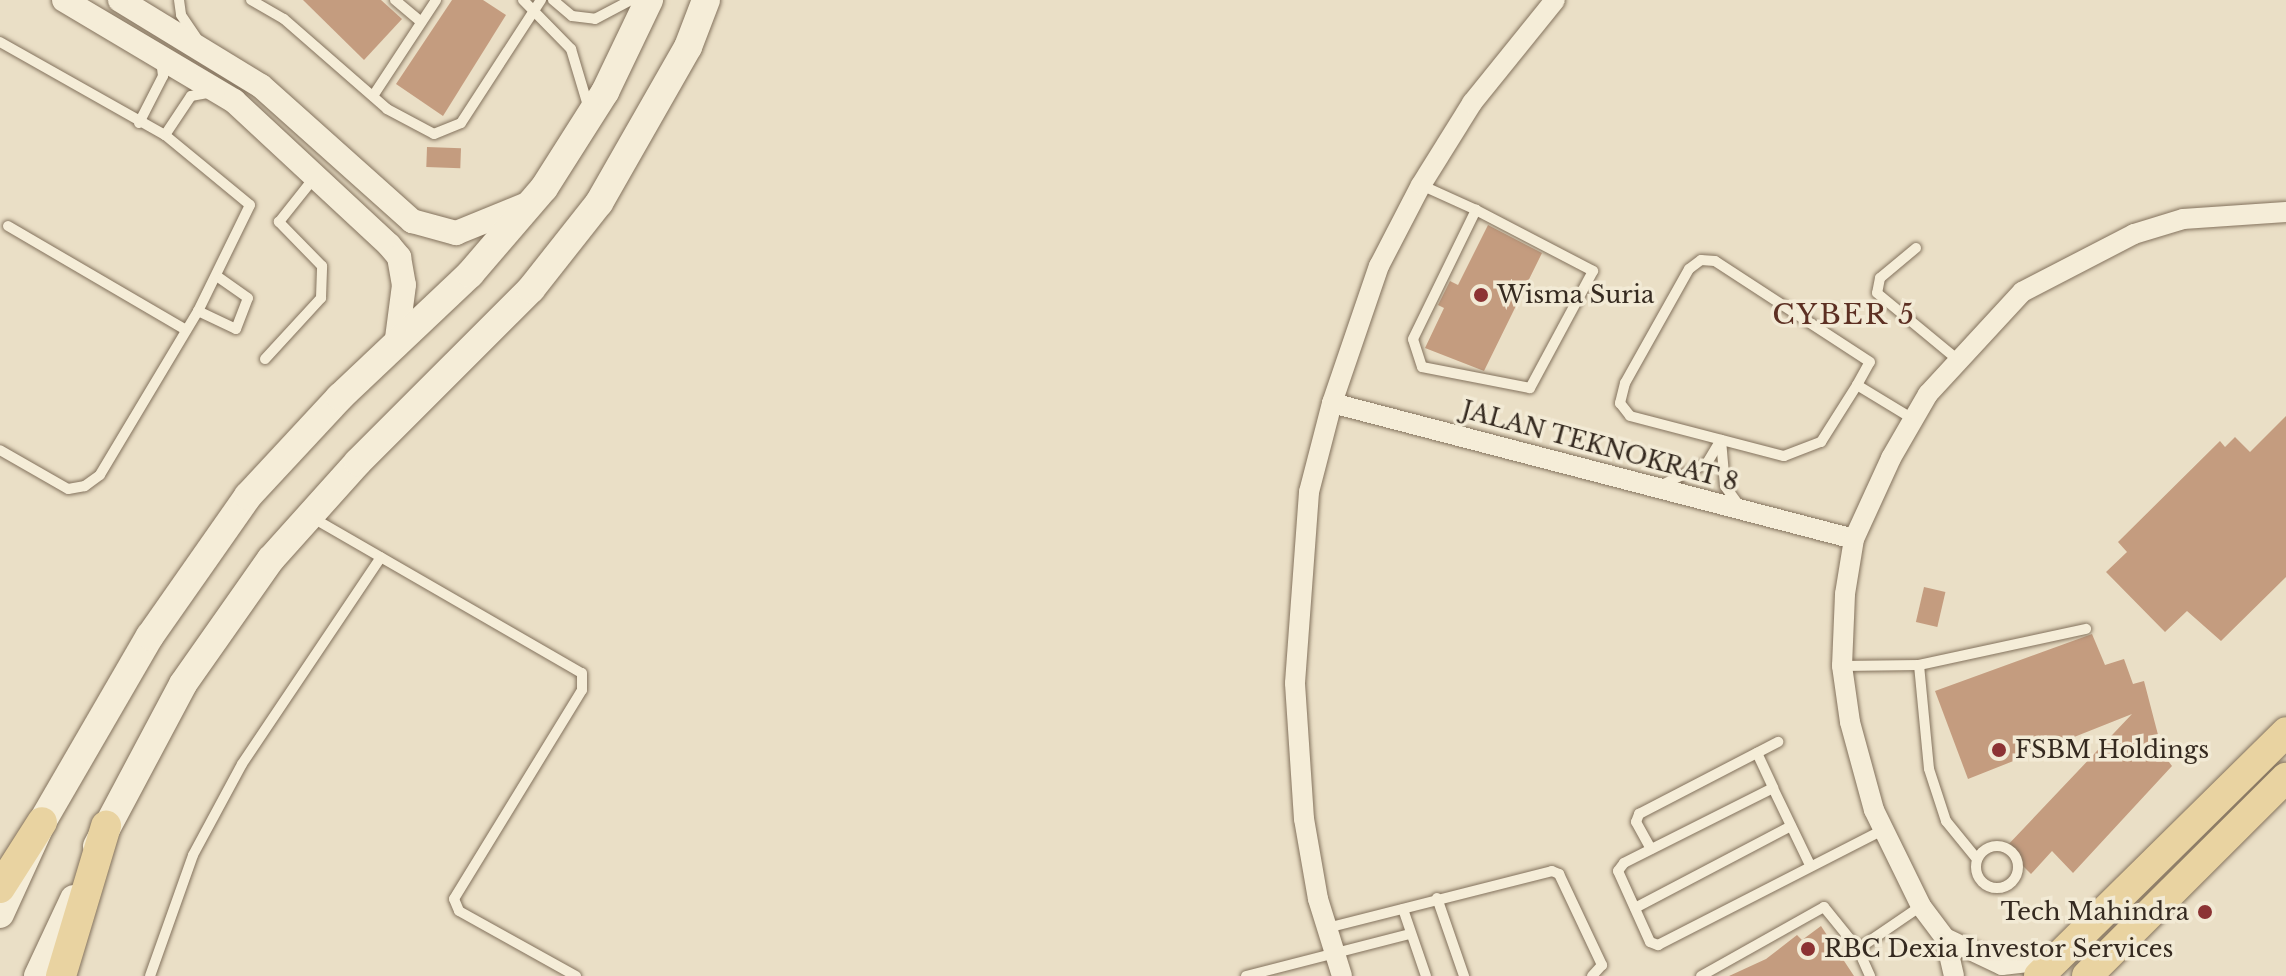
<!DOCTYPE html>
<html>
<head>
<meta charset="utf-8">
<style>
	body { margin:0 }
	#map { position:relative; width:2286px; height:976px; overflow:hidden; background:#eadfc6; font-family:"Libre Baskerville",serif }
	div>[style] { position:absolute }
	.building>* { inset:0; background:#c49c7f; transform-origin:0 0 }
	.roads { filter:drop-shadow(0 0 2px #83725d) drop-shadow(0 0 2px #83725d) }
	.service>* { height:10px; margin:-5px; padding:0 5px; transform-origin:5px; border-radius:5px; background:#f5edd8 }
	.service>.ring { margin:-5px; padding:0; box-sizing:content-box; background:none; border:10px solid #f5edd8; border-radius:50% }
	.minor>* { height:20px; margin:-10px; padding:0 10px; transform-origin:10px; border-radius:10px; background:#f5edd8 }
	.tertiary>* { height:24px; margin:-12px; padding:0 12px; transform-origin:12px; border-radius:12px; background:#f5edd8 }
	.secondary>* { height:28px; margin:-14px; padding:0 14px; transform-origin:14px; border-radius:14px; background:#f5edd8 }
	.primary>* { height:30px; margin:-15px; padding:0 15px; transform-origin:15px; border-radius:15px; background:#e9d3a1 }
	.dots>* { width:22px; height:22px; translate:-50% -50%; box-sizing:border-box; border:4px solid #f2ead5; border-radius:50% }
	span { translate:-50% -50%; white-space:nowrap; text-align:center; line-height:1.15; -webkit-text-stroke:7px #f2ead5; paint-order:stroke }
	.poi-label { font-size:24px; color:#352a20 }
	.left { translate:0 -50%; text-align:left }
	.right { translate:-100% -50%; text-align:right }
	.street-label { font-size:24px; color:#352a20 }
	.quarter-label { font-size:28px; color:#5d3023; letter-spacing:2px }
</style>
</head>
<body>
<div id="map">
	<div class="building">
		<i style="clip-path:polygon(303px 0,381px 0,402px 19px,364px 60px)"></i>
		<i style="clip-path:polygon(452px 0,483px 0,506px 15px,443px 116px,396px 84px)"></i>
		<i style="left:427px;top:147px;width:34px;height:20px;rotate:2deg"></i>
		<i style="clip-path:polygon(1488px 225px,1542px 253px,1484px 371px,1425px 348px,1444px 308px,1438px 305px,1450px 281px,1458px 285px)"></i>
		<i style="clip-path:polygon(2286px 416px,2286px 577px,2221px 641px,2187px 611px,2165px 632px,2106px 572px,2127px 552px,2118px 542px,2220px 441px,2225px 447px,2235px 437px,2250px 452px)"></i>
		<i style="left:1924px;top:587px;width:22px;height:36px;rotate:13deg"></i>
		<i style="clip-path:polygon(2092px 634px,2105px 665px,2124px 659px,2133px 684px,2144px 681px,2163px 754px,2172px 766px,2073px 873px,2052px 851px,2031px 874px,2005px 848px,2132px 714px,1968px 779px,1935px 691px)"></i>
		<i style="clip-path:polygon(1821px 926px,1854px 976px,1729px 976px,1766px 959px,1797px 935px,1802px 940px)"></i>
	</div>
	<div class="roads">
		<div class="service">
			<i style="left:179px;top:0;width:15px;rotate:82deg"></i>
			<i style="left:181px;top:15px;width:27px;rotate:56deg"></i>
			<i style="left:251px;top:0;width:38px;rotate:30deg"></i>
			<i style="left:284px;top:19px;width:137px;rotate:41.1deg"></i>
			<i style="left:387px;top:109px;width:53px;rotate:28deg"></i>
			<i style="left:434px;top:134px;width:29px;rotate:-22deg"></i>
			<i style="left:461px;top:123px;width:147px;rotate:-57deg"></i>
			<i style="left:395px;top:0;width:34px;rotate:40deg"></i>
			<i style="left:523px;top:0;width:69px;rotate:45.6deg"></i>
			<i style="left:571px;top:49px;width:63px;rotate:73.3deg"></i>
			<i style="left:553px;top:0;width:25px;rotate:40deg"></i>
			<i style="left:572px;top:16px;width:23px;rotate:7deg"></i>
			<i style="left:595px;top:19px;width:41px;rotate:-27.8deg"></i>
			<i style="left:0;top:42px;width:189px;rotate:29.4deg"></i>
			<i style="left:165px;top:135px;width:110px;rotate:39.5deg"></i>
			<i style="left:250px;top:205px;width:118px;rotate:116.1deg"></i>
			<i style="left:198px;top:311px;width:191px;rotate:120.9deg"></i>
			<i style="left:100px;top:475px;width:19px;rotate:144deg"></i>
			<i style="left:85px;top:486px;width:17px;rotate:170deg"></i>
			<i style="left:68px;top:489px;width:78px;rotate:-150.2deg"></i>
			<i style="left:373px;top:96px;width:115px;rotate:-56.7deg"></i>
			<i style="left:139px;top:123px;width:53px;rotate:-62.9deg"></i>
			<i style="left:163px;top:76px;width:17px;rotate:-97deg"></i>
			<i style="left:165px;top:135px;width:47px;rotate:-56.3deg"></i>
			<i style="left:191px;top:96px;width:22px;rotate:-10deg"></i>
			<i style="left:1421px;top:185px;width:60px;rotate:24.4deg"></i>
			<i style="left:1476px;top:210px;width:132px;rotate:27.5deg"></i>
			<i style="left:1593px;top:271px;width:133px;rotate:118.3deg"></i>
			<i style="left:1530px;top:388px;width:110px;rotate:-169deg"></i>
			<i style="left:1422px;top:367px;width:29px;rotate:-108deg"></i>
			<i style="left:1413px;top:339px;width:144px;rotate:-64deg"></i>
			<i style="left:8px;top:226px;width:206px;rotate:30.3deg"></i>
			<i style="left:1916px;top:248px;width:47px;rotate:140.2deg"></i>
			<i style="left:1880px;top:278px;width:15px;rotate:101deg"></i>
			<i style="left:1877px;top:293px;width:105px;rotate:39.6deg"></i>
			<i style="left:198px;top:311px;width:42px;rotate:25.3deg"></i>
			<i style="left:236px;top:329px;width:33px;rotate:-69deg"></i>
			<i style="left:248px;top:298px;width:38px;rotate:-145deg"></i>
			<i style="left:265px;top:359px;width:83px;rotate:-47.4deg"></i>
			<i style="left:321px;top:298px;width:32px;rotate:-88deg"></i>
			<i style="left:322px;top:266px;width:62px;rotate:-134.3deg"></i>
			<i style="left:279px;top:222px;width:56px;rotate:-51.5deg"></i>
			<i style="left:1857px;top:385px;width:26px;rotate:-61deg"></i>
			<i style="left:1870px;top:362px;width:185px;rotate:-146.9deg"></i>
			<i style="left:1715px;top:261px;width:14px;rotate:-176deg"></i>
			<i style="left:1701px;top:260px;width:15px;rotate:143deg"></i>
			<i style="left:1689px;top:269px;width:131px;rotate:119.3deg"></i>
			<i style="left:1625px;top:383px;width:21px;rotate:104deg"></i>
			<i style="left:1620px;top:403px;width:16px;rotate:52deg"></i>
			<i style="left:1630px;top:416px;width:159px;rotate:14.6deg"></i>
			<i style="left:1784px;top:456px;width:40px;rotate:-21deg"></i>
			<i style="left:1821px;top:442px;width:67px;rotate:-57.7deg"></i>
			<i style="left:1857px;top:385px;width:66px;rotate:31.3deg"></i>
			<i style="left:1662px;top:485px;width:50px;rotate:-26.1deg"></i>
			<i style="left:1707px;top:463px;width:27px;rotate:-59deg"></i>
			<i style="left:1721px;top:440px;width:46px;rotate:85deg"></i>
			<i style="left:1725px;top:486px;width:27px;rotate:54deg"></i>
			<i style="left:313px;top:518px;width:310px;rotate:30deg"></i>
			<i style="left:582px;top:673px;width:17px;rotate:90deg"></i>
			<i style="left:582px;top:690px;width:245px;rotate:121.5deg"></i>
			<i style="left:454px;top:899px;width:13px;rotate:67deg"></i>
			<i style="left:459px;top:911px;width:134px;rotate:29.1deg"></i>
			<i style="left:1919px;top:665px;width:171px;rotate:-12.2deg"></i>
			<i style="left:1842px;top:666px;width:77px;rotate:-0.7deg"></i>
			<i style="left:1919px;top:665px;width:104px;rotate:84.5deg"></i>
			<i style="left:1929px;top:769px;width:55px;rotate:71.9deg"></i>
			<i style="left:1946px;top:821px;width:49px;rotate:50.8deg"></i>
			<i style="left:1757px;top:753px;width:38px;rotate:65deg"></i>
			<i class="ring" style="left:1976px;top:846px;width:32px;height:32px"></i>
			<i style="left:1651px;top:849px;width:31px;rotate:-119deg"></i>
			<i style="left:1636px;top:822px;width:9px;rotate:-69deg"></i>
			<i style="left:1639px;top:814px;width:157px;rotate:-27.4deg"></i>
			<i style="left:1810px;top:865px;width:85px;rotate:-115.7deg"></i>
			<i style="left:1773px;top:788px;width:167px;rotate:153.3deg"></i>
			<i style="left:1624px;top:863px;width:10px;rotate:127deg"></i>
			<i style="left:1618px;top:871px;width:78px;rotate:65.7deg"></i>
			<i style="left:1650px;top:942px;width:9px;rotate:21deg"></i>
			<i style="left:1658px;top:945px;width:253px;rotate:-27.1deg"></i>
			<i style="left:1437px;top:898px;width:83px;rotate:70.9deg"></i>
			<i style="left:1635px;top:908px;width:176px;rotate:-27.7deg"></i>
			<i style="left:1403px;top:909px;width:71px;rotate:71.1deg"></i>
			<i style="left:1327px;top:928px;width:232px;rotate:-14.2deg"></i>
			<i style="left:1552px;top:871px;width:8px;rotate:23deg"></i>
			<i style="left:1559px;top:874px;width:101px;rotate:64.7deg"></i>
			<i style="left:1602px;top:965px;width:15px;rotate:132deg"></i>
			<i style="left:1858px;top:949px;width:76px;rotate:-34.3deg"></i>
			<i style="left:150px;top:976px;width:128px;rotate:-70.4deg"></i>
			<i style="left:193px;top:855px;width:103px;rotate:-61.7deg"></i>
			<i style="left:242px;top:764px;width:249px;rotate:-56.1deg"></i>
			<i style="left:1246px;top:976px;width:169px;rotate:-14.4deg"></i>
			<i style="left:1701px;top:976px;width:141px;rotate:-29.3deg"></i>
			<i style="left:1824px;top:907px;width:54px;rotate:51deg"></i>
			<i style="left:1858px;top:949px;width:30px;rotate:66deg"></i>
		</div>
		<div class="minor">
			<i style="left:1332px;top:403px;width:539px;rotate:14.6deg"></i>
			<i style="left:1945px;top:938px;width:63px;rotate:25.3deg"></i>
			<i style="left:2002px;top:965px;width:52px;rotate:-6.6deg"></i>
			<i style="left:1342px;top:976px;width:81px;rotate:-107.3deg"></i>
			<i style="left:1318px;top:899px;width:81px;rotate:-99.9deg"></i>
			<i style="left:1304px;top:819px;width:136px;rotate:-93.8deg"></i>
			<i style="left:1295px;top:683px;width:192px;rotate:-85.8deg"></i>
			<i style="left:1309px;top:492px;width:92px;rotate:-75.5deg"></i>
			<i style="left:1332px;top:403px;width:145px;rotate:-71.1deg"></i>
			<i style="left:1379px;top:266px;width:91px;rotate:-62.6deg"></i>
			<i style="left:1421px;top:185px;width:97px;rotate:-58.1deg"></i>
			<i style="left:1472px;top:103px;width:132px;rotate:-51.1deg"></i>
			<i style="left:1954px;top:976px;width:39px;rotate:-103deg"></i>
			<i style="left:1945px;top:938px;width:40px;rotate:-127deg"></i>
			<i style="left:1921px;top:906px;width:107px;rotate:-116.1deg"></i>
			<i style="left:1874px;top:810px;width:91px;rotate:-105.3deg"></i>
			<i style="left:1850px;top:722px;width:57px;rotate:-98.1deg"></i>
			<i style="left:1842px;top:666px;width:72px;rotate:-87.6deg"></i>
			<i style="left:1845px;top:594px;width:56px;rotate:-80.7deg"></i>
			<i style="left:1854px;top:539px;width:89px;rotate:-65.4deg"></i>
			<i style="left:1891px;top:458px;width:74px;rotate:-60deg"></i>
			<i style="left:1928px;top:394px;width:139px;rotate:-47.3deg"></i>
			<i style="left:2022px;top:292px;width:126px;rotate:-27.4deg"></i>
			<i style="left:2134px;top:234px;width:51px;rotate:-17deg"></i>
			<i style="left:2183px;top:219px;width:103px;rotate:-3.9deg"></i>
		</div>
		<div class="tertiary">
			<i style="left:64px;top:0;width:198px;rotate:30.7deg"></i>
			<i style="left:234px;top:101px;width:212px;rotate:42.9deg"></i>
			<i style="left:389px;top:245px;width:16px;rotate:50deg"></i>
			<i style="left:399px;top:257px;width:28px;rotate:80deg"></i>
			<i style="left:404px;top:285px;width:62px;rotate:97.5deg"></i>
			<i style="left:120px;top:0;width:165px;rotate:31.4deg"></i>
			<i style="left:261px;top:86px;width:203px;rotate:41.8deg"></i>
			<i style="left:412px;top:221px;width:46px;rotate:15.3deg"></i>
			<i style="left:456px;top:233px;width:80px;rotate:-22.1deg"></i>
		</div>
		<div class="secondary">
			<i style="left:97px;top:846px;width:183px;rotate:-62deg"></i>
			<i style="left:183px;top:684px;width:153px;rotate:-54.9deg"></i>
			<i style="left:271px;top:559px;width:130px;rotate:-48.1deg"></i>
			<i style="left:358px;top:462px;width:245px;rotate:-45deg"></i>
			<i style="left:531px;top:289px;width:110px;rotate:-51.7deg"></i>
			<i style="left:599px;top:203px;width:180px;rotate:-60.3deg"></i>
			<i style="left:688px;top:47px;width:50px;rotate:-69deg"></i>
			<i style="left:0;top:914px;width:101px;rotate:-65.5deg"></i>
			<i style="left:42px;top:822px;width:215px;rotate:-59.9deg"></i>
			<i style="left:150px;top:636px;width:171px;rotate:-55deg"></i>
			<i style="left:248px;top:496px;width:135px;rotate:-47.1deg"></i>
			<i style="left:340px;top:397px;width:179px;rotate:-43.4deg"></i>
			<i style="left:470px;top:274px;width:113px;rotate:-49.3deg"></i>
			<i style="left:544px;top:188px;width:114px;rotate:-57.6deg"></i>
			<i style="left:605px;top:92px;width:102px;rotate:-64.4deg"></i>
			<i style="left:38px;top:976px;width:85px;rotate:-64.9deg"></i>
		</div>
		<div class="primary">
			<i style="left:0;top:888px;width:78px;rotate:-57.5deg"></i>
			<i style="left:61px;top:976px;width:157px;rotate:-73.3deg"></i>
			<i style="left:2039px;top:976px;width:347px;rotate:-44.6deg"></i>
			<i style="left:2087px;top:976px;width:281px;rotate:-44.9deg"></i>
		</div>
	</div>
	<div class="dots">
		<i style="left:1481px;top:295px;background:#8c3334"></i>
		<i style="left:1999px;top:750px;background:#8c3334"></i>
		<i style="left:2205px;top:912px;background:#8c3334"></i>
		<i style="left:1808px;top:949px;background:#8c3334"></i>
	</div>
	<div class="poi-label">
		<span class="left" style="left:1497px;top:295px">Wisma Suria</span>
		<span class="left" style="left:2015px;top:750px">FSBM Holdings</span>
		<span class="right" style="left:2189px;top:912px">Tech Mahindra</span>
		<span class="left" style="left:1824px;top:949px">RBC Dexia Investor Services</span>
	</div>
	<div class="street-label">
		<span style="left:1600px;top:446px;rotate:15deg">JALAN TEKNOKRAT 8</span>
	</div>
	<div class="quarter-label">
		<span style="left:1844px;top:315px">CYBER 5</span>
	</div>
</div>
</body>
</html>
